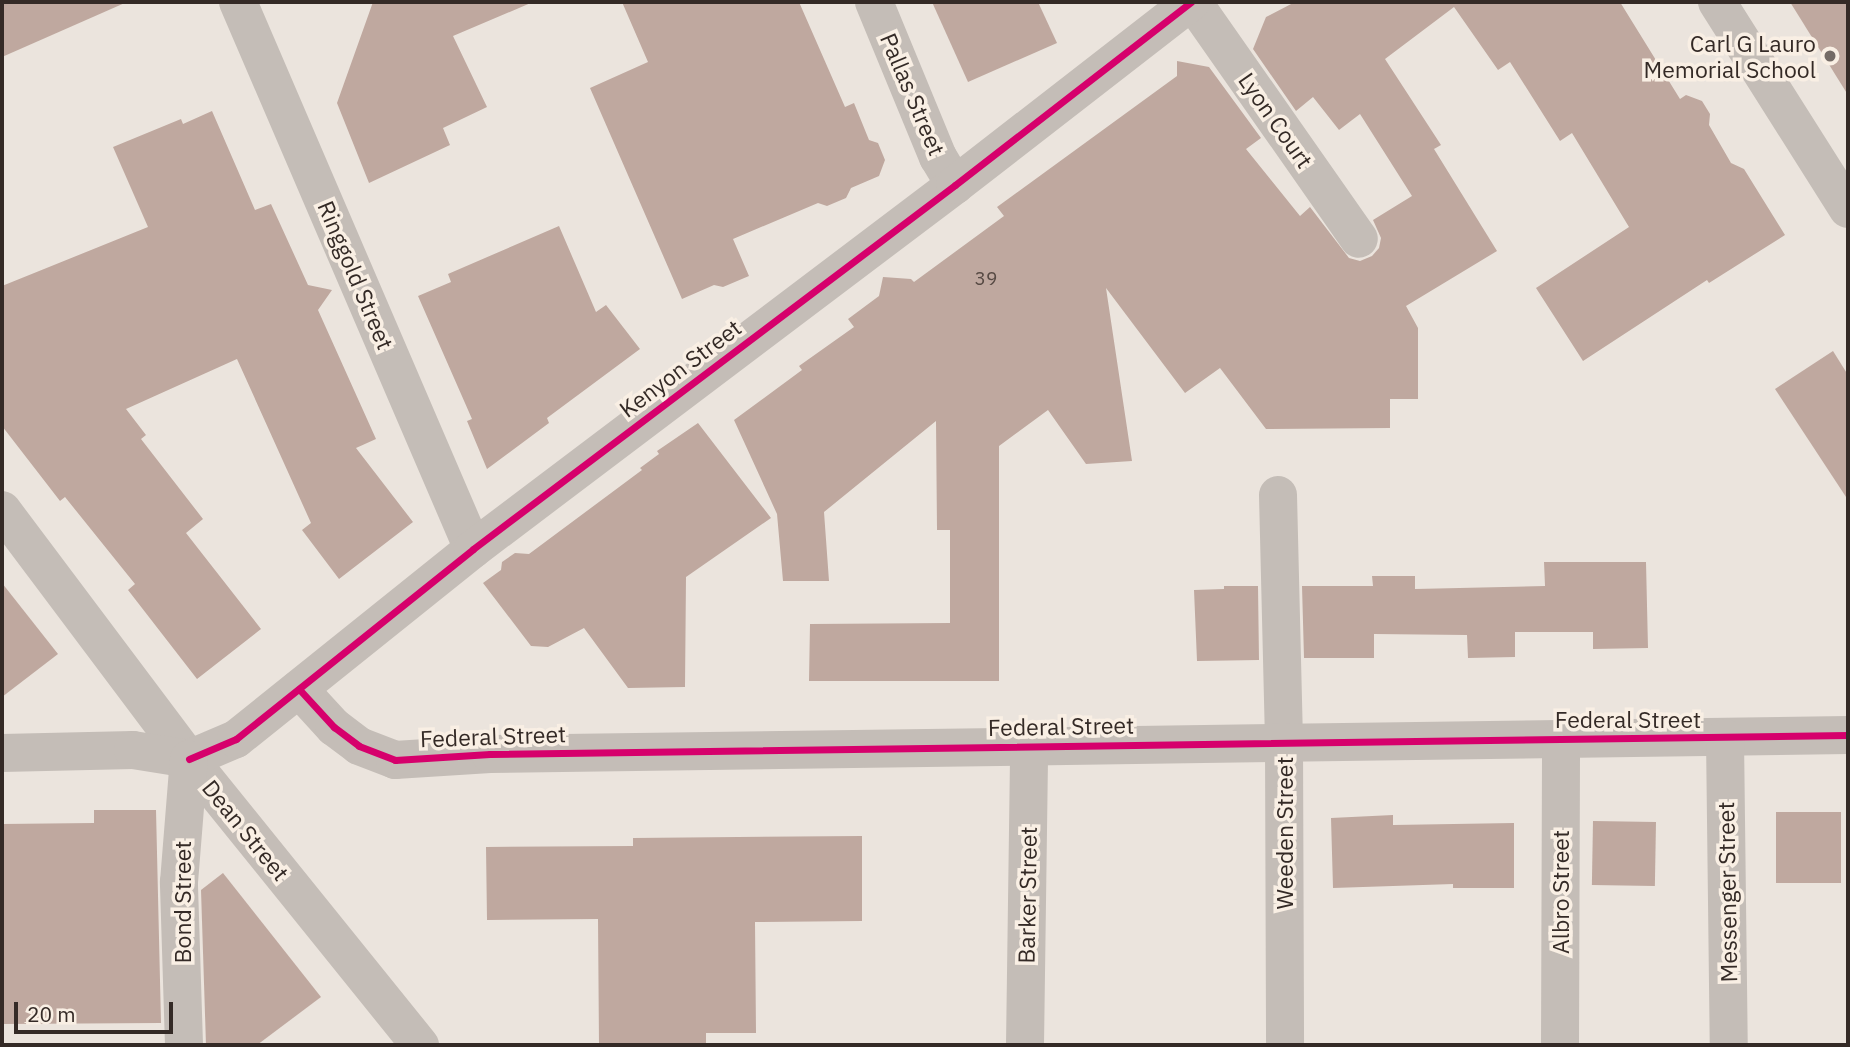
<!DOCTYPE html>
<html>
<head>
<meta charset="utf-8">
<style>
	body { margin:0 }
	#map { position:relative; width:1850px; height:1047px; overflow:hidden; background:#ebe4dd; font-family:"IBM Plex Sans",sans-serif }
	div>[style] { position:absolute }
	.building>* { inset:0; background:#bfa89f; transform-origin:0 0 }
	.minor>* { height:38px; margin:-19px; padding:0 19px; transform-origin:19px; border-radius:19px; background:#c4bdb7 }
	.cycleway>* { height:7px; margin:-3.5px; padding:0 3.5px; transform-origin:3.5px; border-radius:3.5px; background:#d6006c }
	.dots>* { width:19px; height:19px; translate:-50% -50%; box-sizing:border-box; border:4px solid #f9efe4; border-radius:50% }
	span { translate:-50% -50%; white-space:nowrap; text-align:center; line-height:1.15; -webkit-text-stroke:7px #f9efe4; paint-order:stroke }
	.number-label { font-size:19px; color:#574a44 }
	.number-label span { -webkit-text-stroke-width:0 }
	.poi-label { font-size:23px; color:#342a26 }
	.right { translate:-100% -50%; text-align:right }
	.street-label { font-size:23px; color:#342a26 }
	.frame { position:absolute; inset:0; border:4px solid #342a26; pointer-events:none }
	.scale { position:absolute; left:14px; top:1002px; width:159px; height:32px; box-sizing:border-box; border:4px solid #342a26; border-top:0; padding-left:9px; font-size:21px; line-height:24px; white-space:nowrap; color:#342a26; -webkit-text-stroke:5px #f9efe4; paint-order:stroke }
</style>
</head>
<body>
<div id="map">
	<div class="building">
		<i style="clip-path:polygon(2px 2px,127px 2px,2px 57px)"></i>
		<i style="clip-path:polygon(373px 2px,533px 2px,453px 36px,487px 107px,443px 128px,450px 145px,369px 183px,337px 103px)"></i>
		<i style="clip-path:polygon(622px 2px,799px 2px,845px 107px,854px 103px,869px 140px,878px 143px,885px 160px,879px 176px,851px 188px,846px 198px,827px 206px,818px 203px,733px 239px,749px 276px,723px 287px,714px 285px,682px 299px,590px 88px,648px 62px)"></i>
		<i style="clip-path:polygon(932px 2px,1038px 2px,1057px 43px,968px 82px)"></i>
		<i style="clip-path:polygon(1295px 2px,1620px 2px,1680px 99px,1686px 95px,1702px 101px,1710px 114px,1709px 125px,1731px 163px,1744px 169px,1785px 235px,1709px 283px,1707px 280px,1583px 361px,1536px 288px,1629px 227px,1572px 133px,1560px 141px,1510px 62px,1498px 70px,1454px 7px,1385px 59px,1441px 145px,1434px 149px,1497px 251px,1406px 306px,1418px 328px,1418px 399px,1390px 399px,1390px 428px,1266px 429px,1220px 368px,1185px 393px,1106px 288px,1132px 461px,1086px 464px,1048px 410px,999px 446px,999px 681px,809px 681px,810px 624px,950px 623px,950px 530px,937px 530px,936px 421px,824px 512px,829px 581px,783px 581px,777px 514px,734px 420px,802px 370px,799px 366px,854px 327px,848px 319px,879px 296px,883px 277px,911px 279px,914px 282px,1004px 216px,997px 207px,1177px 76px,1177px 61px,1209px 67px,1261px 138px,1246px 149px,1300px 216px,1310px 207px,1349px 258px,1360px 261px,1372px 256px,1379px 248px,1381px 238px,1373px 220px,1412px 196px,1360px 114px,1339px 130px,1313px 97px,1296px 111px,1253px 49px,1266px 17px)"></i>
		<i style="clip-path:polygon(1790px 2px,1848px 2px,1848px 95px)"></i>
		<i style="clip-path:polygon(212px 111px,255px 210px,271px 204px,308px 285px,332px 290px,318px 310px,376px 439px,356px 448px,413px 522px,339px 579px,302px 530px,311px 523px,237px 359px,126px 409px,146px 435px,141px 439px,203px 519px,186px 533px,261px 629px,197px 679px,128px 590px,135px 584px,65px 497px,60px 501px,2px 426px,2px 286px,148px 227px,113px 147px,181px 119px,183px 124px)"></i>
		<i style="clip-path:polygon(559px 226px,596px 312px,606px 305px,640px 349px,547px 418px,549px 423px,487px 469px,467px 421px,472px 419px,418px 296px,451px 282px,448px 274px)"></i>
		<i style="clip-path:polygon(1833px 351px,1848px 375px,1848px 500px,1775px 389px)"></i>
		<i style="clip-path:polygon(698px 423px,771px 518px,686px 577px,685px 687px,628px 688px,584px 628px,548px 647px,531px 646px,483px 583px,501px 570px,502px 562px,515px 553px,529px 554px,642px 470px,640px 468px,659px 454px,657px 451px)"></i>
		<i style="clip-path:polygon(1544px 562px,1646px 562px,1648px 648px,1593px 649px,1593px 632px,1515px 632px,1515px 657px,1468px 658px,1467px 635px,1374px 634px,1374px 658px,1304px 658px,1302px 586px,1373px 586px,1372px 576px,1415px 576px,1415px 589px,1545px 586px)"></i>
		<i style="clip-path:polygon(2px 583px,58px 654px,2px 697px)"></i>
		<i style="clip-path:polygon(1224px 586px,1258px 586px,1259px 660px,1197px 661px,1194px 590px,1224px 589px)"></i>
		<i style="clip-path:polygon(94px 810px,156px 810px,161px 1023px,2px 1024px,2px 824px,94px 823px)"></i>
		<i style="left:1841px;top:812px;width:71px;height:65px;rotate:90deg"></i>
		<i style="clip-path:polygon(1393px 815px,1393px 825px,1514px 823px,1514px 888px,1453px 888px,1453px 884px,1333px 888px,1331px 818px)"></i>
		<i style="left:1593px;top:821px;width:63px;height:64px;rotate:1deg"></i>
		<i style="clip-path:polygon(862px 836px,862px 921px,755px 922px,756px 1033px,706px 1033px,706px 1045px,599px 1045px,598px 919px,487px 920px,486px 847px,633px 846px,633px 838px)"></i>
		<i style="clip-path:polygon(223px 873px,321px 997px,257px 1045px,206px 1045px,201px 890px)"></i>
	</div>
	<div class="minor">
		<i style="left:238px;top:2px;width:595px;rotate:66.75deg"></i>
		<i style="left:874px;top:2px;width:168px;rotate:67.6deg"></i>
		<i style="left:938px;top:157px;width:33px;rotate:59deg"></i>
		<i style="left:1193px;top:2px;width:289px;rotate:55deg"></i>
		<i style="left:1717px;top:2px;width:245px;rotate:57.7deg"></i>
		<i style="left:1278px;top:495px;width:248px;rotate:88.6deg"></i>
		<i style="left:1284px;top:743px;width:302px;rotate:89.8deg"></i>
		<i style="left:2px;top:510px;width:311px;rotate:53.1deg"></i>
		<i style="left:189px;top:759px;width:368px;rotate:51.1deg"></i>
		<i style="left:299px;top:689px;width:52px;rotate:47.4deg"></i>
		<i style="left:334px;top:727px;width:31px;rotate:37deg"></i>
		<i style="left:359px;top:746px;width:39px;rotate:21deg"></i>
		<i style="left:395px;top:760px;width:95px;rotate:-3.6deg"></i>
		<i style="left:490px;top:754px;width:1358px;rotate:-0.8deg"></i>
		<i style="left:1725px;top:738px;width:307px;rotate:89.3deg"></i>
		<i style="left:2px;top:753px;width:131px;rotate:-1.3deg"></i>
		<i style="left:133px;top:750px;width:57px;rotate:9.1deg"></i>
		<i style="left:189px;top:759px;width:51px;rotate:-23.1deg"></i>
		<i style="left:236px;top:739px;width:304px;rotate:-38.7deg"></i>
		<i style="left:473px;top:549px;width:604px;rotate:-37.06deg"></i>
		<i style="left:955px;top:185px;width:299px;rotate:-37.8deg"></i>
		<i style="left:184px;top:1045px;width:163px;rotate:-91.8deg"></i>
		<i style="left:179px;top:882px;width:123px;rotate:-85.4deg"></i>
		<i style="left:1025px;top:1045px;width:300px;rotate:-89.2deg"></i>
		<i style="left:1560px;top:1045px;width:306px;rotate:-89.8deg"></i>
	</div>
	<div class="cycleway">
		<i style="left:299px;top:689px;width:52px;rotate:47.4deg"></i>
		<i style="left:334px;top:727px;width:31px;rotate:37deg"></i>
		<i style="left:359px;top:746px;width:39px;rotate:21deg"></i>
		<i style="left:395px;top:760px;width:95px;rotate:-3.6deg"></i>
		<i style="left:490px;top:754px;width:1358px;rotate:-0.8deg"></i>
		<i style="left:189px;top:759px;width:51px;rotate:-23.1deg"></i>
		<i style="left:236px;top:739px;width:304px;rotate:-38.7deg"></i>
		<i style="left:473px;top:549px;width:604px;rotate:-37.06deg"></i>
		<i style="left:955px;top:185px;width:299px;rotate:-37.8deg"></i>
	</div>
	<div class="dots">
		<i style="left:1830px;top:56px;background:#746b66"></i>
	</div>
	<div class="number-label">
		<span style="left:986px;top:279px">39</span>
	</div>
	<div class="poi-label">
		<span class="right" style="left:1816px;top:56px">Carl G Lauro<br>Memorial School</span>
	</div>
	<div class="street-label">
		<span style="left:913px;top:94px;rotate:67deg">Pallas Street</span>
		<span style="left:1276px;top:120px;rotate:55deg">Lyon Court</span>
		<span style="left:356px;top:275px;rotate:67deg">Ringgold Street</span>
		<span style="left:680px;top:368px;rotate:-37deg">Kenyon Street</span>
		<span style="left:1628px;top:719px">Federal Street</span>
		<span style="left:1061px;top:726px;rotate:-1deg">Federal Street</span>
		<span style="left:493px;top:736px;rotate:-2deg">Federal Street</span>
		<span style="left:246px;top:830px;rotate:51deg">Dean Street</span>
		<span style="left:1284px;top:833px;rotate:-90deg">Weeden Street</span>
		<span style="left:1560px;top:892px;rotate:-90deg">Albro Street</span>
		<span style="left:1727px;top:892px;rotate:-91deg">Messenger Street</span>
		<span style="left:1027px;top:895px;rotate:-89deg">Barker Street</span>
		<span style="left:182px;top:902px;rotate:-90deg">Bond Street</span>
	</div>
	<div class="frame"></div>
	<div class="scale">20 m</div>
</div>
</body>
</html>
